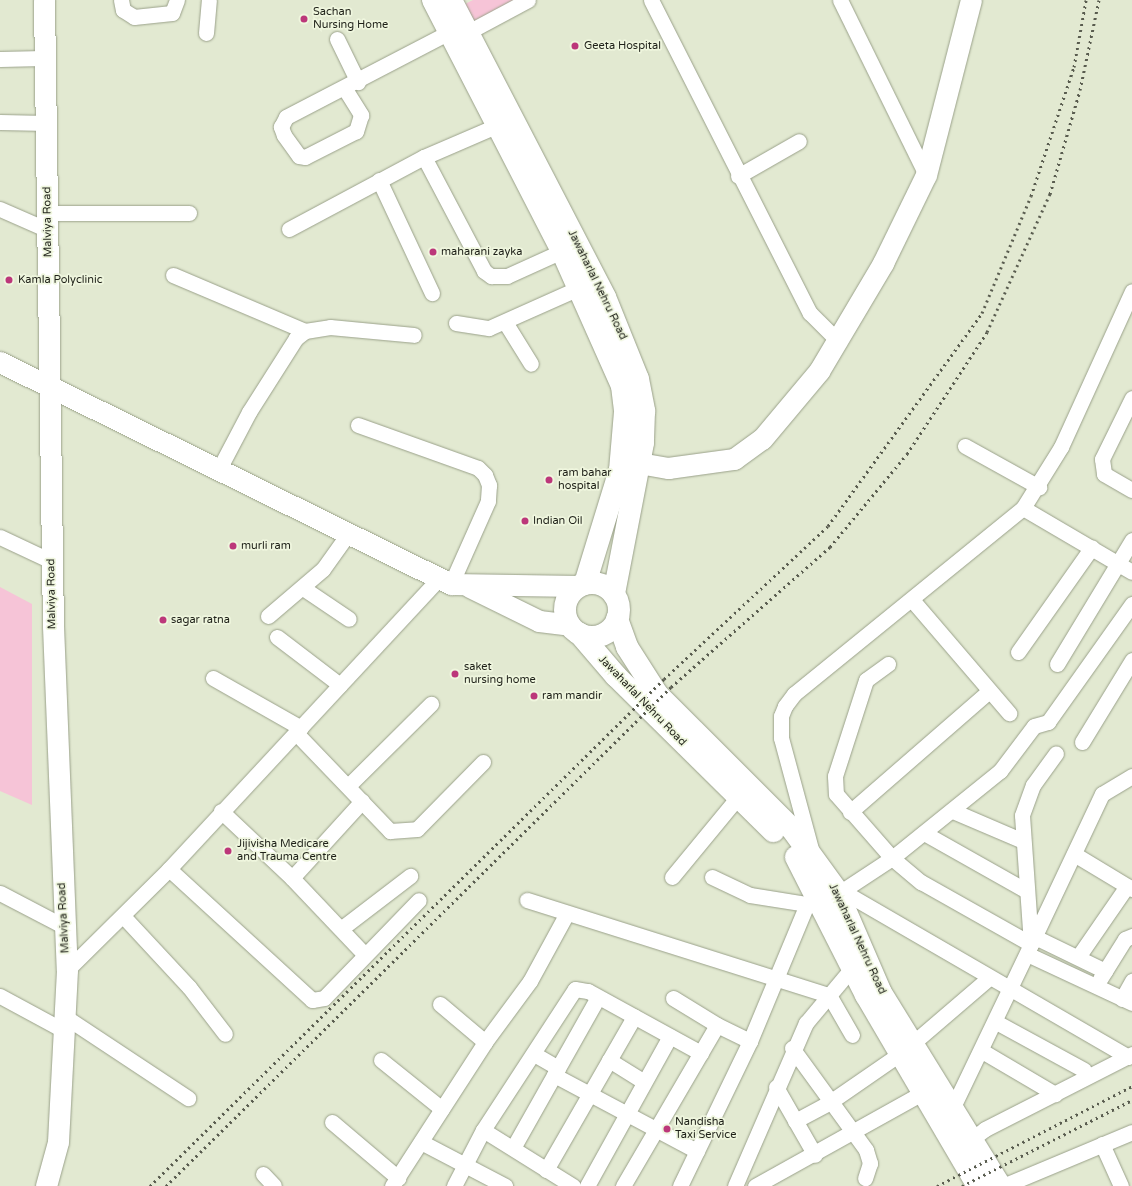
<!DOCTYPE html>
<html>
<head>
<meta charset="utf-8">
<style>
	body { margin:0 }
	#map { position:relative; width:1132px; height:1186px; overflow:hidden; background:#e2e9d1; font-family:"Varela Round",sans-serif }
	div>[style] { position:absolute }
	.green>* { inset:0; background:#f6c4d7 }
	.roads { filter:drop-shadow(0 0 1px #9aa18a) drop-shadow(0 0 1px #9aa18a) }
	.street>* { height:15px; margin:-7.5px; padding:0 7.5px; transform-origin:7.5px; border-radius:7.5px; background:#fff }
	.secondary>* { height:21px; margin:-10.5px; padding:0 10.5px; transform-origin:10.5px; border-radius:10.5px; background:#fff }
	.highway>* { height:22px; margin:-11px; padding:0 11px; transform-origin:11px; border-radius:11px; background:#fff }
	.highway>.ring { margin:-11px; padding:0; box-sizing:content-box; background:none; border:22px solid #fff; border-radius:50% }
	.rail>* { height:3px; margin-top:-1.5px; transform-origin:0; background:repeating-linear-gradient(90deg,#595c4f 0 2px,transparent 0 6px) }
	.dots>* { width:11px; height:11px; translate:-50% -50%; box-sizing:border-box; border:2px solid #eff6de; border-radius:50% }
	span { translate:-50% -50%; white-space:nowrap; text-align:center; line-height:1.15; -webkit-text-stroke:3.5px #eff6de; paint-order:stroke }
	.poi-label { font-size:11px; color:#1f2119 }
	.left { translate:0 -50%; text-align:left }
	.street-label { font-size:11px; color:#1f2119 }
</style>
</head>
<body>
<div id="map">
	<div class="green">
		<i style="clip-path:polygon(473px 0,523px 0,473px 26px,463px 5px)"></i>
		<i style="clip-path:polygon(0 587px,32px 604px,32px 805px,0 791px)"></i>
	</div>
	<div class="roads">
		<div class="street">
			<i style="left:121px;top:0;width:10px;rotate:79deg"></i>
			<i style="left:123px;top:10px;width:13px;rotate:32deg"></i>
			<i style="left:134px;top:17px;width:38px;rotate:-6deg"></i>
			<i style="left:172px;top:13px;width:14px;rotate:-69deg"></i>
			<i style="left:651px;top:0;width:351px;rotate:63.1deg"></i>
			<i style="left:810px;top:313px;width:41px;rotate:45deg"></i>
			<i style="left:840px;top:0;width:195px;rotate:63.8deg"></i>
			<i style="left:468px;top:32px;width:68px;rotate:-28.1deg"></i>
			<i style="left:206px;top:33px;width:33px;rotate:-85deg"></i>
			<i style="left:337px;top:39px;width:48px;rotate:64deg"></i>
			<i style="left:0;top:59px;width:43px;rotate:-1.3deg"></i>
			<i style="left:345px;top:89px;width:31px;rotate:58deg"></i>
			<i style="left:361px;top:115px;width:17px;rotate:107deg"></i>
			<i style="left:356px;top:131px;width:57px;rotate:153deg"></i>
			<i style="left:305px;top:157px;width:6px;rotate:-171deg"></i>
			<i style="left:299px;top:156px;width:26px;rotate:-126deg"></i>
			<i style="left:284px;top:135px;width:9px;rotate:-111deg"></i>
			<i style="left:281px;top:127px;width:11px;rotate:-63deg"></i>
			<i style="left:286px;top:117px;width:184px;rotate:-27.5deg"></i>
			<i style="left:0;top:122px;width:47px;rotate:1.2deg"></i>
			<i style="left:424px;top:157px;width:129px;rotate:62.2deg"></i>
			<i style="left:484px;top:271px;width:9px;rotate:36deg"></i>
			<i style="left:491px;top:276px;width:16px"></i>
			<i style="left:507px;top:276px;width:60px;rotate:-24.4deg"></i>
			<i style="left:738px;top:176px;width:70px;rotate:-29.8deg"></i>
			<i style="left:379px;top:180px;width:125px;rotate:64.9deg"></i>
			<i style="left:0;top:209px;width:52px;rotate:23.6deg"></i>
			<i style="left:48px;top:213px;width:141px"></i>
			<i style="left:289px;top:229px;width:153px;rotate:-28.1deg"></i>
			<i style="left:424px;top:157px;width:78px;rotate:-23.3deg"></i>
			<i style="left:173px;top:275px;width:143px;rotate:23deg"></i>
			<i style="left:305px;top:331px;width:25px;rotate:-9deg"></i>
			<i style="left:330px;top:327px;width:84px;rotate:5.4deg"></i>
			<i style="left:505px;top:322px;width:49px;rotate:58.2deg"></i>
			<i style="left:456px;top:323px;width:33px;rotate:9deg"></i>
			<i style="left:489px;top:328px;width:98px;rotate:-24deg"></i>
			<i style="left:1132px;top:398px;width:68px;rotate:116.2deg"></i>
			<i style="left:1102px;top:459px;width:15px;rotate:82deg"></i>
			<i style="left:1104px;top:474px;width:32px;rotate:30deg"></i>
			<i style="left:358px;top:425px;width:127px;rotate:19.7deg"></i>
			<i style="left:478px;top:468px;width:10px;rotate:45deg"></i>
			<i style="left:485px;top:475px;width:11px;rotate:68deg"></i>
			<i style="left:489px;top:485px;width:16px;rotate:94deg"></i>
			<i style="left:488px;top:501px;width:91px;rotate:114deg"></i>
			<i style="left:965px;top:446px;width:85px;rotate:29deg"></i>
			<i style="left:218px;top:471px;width:67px;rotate:-62.3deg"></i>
			<i style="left:249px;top:412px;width:88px;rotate:-57.6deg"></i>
			<i style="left:296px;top:338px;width:11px;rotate:-38deg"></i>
			<i style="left:1023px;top:508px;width:126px;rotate:30.4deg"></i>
			<i style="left:0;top:537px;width:56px;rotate:25.2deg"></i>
			<i style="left:303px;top:588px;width:55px;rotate:34deg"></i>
			<i style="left:913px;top:601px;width:148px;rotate:49.4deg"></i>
			<i style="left:268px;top:616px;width:72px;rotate:-40.5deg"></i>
			<i style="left:323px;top:569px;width:43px;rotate:-54.5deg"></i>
			<i style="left:277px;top:637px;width:79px;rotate:37.3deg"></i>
			<i style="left:1018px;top:652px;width:128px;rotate:-54.8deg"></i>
			<i style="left:888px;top:664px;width:27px;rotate:144deg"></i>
			<i style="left:866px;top:680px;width:101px;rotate:107.9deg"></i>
			<i style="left:835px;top:776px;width:18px;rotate:87deg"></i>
			<i style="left:836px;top:794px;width:85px;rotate:48.8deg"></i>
			<i style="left:892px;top:858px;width:38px;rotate:40deg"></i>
			<i style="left:921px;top:882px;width:126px;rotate:29.4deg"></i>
			<i style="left:1031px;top:944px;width:166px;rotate:-64.7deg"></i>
			<i style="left:1102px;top:794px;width:35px;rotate:-31deg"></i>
			<i style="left:1057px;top:664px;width:145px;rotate:-58.8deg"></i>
			<i style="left:213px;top:678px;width:101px;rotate:29.6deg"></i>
			<i style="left:296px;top:733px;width:136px;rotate:46.2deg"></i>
			<i style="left:390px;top:831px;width:27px;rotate:-4deg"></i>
			<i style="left:417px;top:829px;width:94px;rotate:-45.4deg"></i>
			<i style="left:1082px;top:742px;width:96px;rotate:-58.6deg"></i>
			<i style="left:348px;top:786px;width:117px;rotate:-44.7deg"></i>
			<i style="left:221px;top:811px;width:98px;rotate:43.3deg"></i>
			<i style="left:292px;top:878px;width:106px;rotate:46.5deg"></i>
			<i style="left:953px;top:811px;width:74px;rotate:23.1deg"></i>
			<i style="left:850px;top:812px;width:183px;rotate:-41deg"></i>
			<i style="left:924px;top:833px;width:116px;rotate:29.4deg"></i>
			<i style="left:811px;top:849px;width:115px;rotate:-105.1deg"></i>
			<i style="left:781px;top:738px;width:22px;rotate:-90deg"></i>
			<i style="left:781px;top:716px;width:11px;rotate:-68deg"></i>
			<i style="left:785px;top:706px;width:15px;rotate:-53deg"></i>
			<i style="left:794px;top:694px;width:295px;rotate:-39.1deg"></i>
			<i style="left:1023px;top:508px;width:72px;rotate:-58.1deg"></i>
			<i style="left:1061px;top:447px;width:171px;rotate:-65.5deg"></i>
			<i style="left:1074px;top:854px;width:68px;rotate:31.1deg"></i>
			<i style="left:169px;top:869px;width:194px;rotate:42.5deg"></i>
			<i style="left:312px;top:1000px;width:12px;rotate:-9deg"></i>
			<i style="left:324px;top:998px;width:136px;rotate:-45.9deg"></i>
			<i style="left:672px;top:877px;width:104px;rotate:-50.5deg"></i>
			<i style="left:712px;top:877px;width:42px;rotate:25.3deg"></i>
			<i style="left:750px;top:895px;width:58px;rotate:9deg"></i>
			<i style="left:292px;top:878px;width:104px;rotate:-47.7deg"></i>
			<i style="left:842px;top:891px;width:60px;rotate:-33.4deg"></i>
			<i style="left:892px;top:858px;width:139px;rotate:-38.9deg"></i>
			<i style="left:1000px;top:771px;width:56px;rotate:-52.9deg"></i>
			<i style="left:1034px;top:726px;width:15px;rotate:-16deg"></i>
			<i style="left:1048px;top:722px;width:145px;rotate:-54.6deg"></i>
			<i style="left:0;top:893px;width:71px;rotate:27.6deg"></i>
			<i style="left:527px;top:900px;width:317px;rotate:17.5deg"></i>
			<i style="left:829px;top:995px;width:46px;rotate:60.1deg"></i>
			<i style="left:123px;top:916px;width:97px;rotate:47.1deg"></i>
			<i style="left:189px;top:987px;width:59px;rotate:52.5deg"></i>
			<i style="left:342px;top:928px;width:86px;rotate:-37.4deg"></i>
			<i style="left:1035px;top:937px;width:78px;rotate:25.9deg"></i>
			<i style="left:1027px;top:954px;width:116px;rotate:25deg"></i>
			<i style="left:1078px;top:957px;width:86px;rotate:-55.4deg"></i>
			<i style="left:67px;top:970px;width:144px;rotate:-44.7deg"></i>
			<i style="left:169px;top:869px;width:397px;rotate:-47.1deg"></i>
			<i style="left:1100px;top:979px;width:47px;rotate:-58deg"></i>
			<i style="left:1125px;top:939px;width:8px;rotate:-23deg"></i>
			<i style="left:0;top:996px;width:72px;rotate:28.4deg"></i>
			<i style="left:673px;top:998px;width:52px;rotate:31.5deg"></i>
			<i style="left:1122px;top:999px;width:21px;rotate:-61deg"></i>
			<i style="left:440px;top:1004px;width:59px;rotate:40.2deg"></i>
			<i style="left:64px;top:1016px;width:149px;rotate:33.5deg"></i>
			<i style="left:996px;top:1022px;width:100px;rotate:28.6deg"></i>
			<i style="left:913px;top:1043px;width:101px;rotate:-40.6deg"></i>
			<i style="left:792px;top:1048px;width:126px;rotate:54deg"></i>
			<i style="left:866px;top:1150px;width:14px;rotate:73deg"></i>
			<i style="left:870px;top:1163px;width:16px;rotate:108deg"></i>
			<i style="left:982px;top:1051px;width:85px;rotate:30.5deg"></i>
			<i style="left:534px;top:1054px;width:28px;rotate:30deg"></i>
			<i style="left:381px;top:1060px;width:78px;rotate:38.8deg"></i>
			<i style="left:609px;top:1060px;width:40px;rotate:32deg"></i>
			<i style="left:554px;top:1075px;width:162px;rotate:28deg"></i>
			<i style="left:776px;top:1087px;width:78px;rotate:60.2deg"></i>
			<i style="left:952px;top:1109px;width:183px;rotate:-64.4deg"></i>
			<i style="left:1031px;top:944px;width:129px;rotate:-94deg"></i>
			<i style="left:1022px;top:815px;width:32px;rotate:-70deg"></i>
			<i style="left:1033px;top:785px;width:39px;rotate:-54deg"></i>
			<i style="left:795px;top:1121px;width:40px;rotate:-28deg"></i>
			<i style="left:830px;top:1102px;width:86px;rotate:-34.6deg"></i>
			<i style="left:332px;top:1122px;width:87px;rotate:40.3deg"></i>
			<i style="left:483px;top:1130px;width:106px;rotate:31.9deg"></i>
			<i style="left:421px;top:1142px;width:95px;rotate:27.6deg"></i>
			<i style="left:1102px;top:1144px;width:46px;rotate:65.7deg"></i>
			<i style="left:964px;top:1145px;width:26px;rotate:-37deg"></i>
			<i style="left:985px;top:1129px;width:165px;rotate:-27deg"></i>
			<i style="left:513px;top:1148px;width:173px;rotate:-60.6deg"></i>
			<i style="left:546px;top:1170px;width:177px;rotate:-60.1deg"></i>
			<i style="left:263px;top:1174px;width:16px;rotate:47deg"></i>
			<i style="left:392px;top:1186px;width:171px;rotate:-57.1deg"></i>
			<i style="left:485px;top:1042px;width:76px;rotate:-53.6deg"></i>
			<i style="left:530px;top:981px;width:77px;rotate:-61.4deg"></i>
			<i style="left:454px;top:1186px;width:63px;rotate:-62.6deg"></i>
			<i style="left:483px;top:1130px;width:168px;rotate:-56.9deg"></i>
			<i style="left:575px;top:989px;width:13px;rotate:9deg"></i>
			<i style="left:588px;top:991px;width:129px;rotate:28.8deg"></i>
			<i style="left:587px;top:1186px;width:171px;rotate:-61deg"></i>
			<i style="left:623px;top:1186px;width:186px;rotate:-59.7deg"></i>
			<i style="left:717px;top:1025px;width:37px;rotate:26deg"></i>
			<i style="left:680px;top:1186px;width:161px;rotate:-64.2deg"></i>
			<i style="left:750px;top:1041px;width:148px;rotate:-67.4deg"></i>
			<i style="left:807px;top:904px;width:14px;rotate:-45deg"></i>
			<i style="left:817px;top:894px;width:25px;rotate:-7deg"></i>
			<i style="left:842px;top:891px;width:331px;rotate:30.1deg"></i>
			<i style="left:735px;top:1186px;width:178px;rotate:-66.5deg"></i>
			<i style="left:806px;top:1023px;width:72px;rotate:-50.1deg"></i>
			<i style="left:755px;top:1186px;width:193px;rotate:-29.1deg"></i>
			<i style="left:1003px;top:1186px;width:140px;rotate:-22.7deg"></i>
		</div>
		<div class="secondary">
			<i style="left:44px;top:0;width:626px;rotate:89.18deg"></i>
			<i style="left:53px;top:626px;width:344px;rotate:87.7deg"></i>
			<i style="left:67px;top:970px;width:172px;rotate:93deg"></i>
			<i style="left:58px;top:1142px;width:46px;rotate:105.3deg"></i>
			<i style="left:0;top:362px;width:503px;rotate:26.21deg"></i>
			<i style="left:451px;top:584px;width:128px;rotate:0.9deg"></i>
			<i style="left:622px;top:460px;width:47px;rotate:9.9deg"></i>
			<i style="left:668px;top:468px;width:67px;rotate:-7.8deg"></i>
			<i style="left:734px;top:459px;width:34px;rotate:-36deg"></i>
			<i style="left:762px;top:439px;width:89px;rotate:-50deg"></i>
			<i style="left:819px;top:371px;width:126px;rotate:-59.3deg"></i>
			<i style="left:883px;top:263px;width:98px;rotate:-64deg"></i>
			<i style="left:926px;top:175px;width:181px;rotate:-75.6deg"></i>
			<i style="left:470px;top:587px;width:77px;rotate:26.2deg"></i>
			<i style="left:539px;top:621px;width:31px;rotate:7deg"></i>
		</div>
		<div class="highway">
			<i style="left:433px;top:0;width:282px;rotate:62.8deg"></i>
			<i style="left:562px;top:251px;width:148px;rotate:66deg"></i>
			<i style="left:622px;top:386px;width:26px;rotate:83deg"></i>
			<i style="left:625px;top:412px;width:58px;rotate:94.9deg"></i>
			<i style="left:620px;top:470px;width:119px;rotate:107.1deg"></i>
			<i style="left:451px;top:0;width:335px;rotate:62.6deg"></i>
			<i style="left:605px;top:297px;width:88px;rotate:68.1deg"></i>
			<i style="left:638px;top:379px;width:33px;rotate:79deg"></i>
			<i style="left:644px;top:411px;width:32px;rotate:92deg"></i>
			<i style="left:643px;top:443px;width:154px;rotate:100.9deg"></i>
			<i class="ring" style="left:565px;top:583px;width:32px;height:32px"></i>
			<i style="left:617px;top:619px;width:30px;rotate:70deg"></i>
			<i style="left:627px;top:647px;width:56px;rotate:57.4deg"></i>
			<i style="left:657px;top:694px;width:191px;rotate:45deg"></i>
			<i style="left:792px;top:829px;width:77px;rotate:54deg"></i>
			<i style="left:837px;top:891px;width:111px;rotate:66.7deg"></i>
			<i style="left:881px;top:993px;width:227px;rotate:58.3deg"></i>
			<i style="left:580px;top:634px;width:55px;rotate:49.4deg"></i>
			<i style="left:616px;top:676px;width:221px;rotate:44.6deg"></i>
			<i style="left:796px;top:857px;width:155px;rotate:63.1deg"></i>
			<i style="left:866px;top:995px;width:221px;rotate:59.6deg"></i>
		</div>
	</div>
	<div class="rail">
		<i style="left:150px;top:1186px;width:722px;rotate:-44.61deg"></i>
		<i style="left:664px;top:679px;width:224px;rotate:-43deg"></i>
		<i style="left:828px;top:526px;width:263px;rotate:-54.1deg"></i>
		<i style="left:982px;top:313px;width:127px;rotate:-67.3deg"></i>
		<i style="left:1031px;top:196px;width:136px;rotate:-71.6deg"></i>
		<i style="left:1074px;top:67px;width:68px;rotate:-79.8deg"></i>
		<i style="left:166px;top:1186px;width:710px;rotate:-44.66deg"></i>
		<i style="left:671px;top:687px;width:212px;rotate:-41.4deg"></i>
		<i style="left:830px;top:547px;width:121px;rotate:-50.4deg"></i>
		<i style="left:907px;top:454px;width:146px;rotate:-56.7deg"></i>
		<i style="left:987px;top:332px;width:152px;rotate:-65.5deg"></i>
		<i style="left:1050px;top:194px;width:108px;rotate:-73.9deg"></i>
		<i style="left:1080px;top:90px;width:92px;rotate:-78.1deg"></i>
		<i style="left:937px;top:1186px;width:219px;rotate:-27.1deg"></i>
		<i style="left:962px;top:1186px;width:191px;rotate:-26.8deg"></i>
	</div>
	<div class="dots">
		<i style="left:304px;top:19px;background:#bc377a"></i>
		<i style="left:575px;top:46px;background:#bc377a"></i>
		<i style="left:433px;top:252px;background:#bc377a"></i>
		<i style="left:9px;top:280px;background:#bc377a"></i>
		<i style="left:549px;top:480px;background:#bc377a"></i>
		<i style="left:525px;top:521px;background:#bc377a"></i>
		<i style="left:233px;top:546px;background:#bc377a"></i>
		<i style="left:163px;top:620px;background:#bc377a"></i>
		<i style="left:455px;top:674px;background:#bc377a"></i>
		<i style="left:534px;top:696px;background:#bc377a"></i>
		<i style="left:228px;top:851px;background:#bc377a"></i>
		<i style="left:667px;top:1129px;background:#bc377a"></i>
	</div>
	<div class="poi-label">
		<span class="left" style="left:313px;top:19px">Sachan<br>Nursing Home</span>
		<span class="left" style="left:584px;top:46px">Geeta Hospital</span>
		<span class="left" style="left:441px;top:252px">maharani zayka</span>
		<span class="left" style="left:18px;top:280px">Kamla Polyclinic</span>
		<span class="left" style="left:558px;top:480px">ram bahar<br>hospital</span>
		<span class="left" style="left:533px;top:521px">Indian Oil</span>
		<span class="left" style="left:241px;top:546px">murli ram</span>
		<span class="left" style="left:171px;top:620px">sagar ratna</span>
		<span class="left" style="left:464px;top:674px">saket<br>nursing home</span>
		<span class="left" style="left:542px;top:696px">ram mandir</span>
		<span class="left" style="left:237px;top:851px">Jijivisha Medicare<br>and Trauma Centre</span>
		<span class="left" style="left:675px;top:1129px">Nandisha<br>Taxi Service</span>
	</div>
	<div class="street-label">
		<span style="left:48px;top:222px;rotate:-91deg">Malviya Road</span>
		<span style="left:597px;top:285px;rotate:64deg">Jawaharlal Nehru Road</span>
		<span style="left:52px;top:594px;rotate:-91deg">Malviya Road</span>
		<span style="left:642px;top:701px;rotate:46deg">Jawaharlal Nehru Road</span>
		<span style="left:64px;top:918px;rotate:-93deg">Malviya Road</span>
		<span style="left:857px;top:939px;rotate:65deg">Jawaharlal Nehru Road</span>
	</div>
</div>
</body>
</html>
